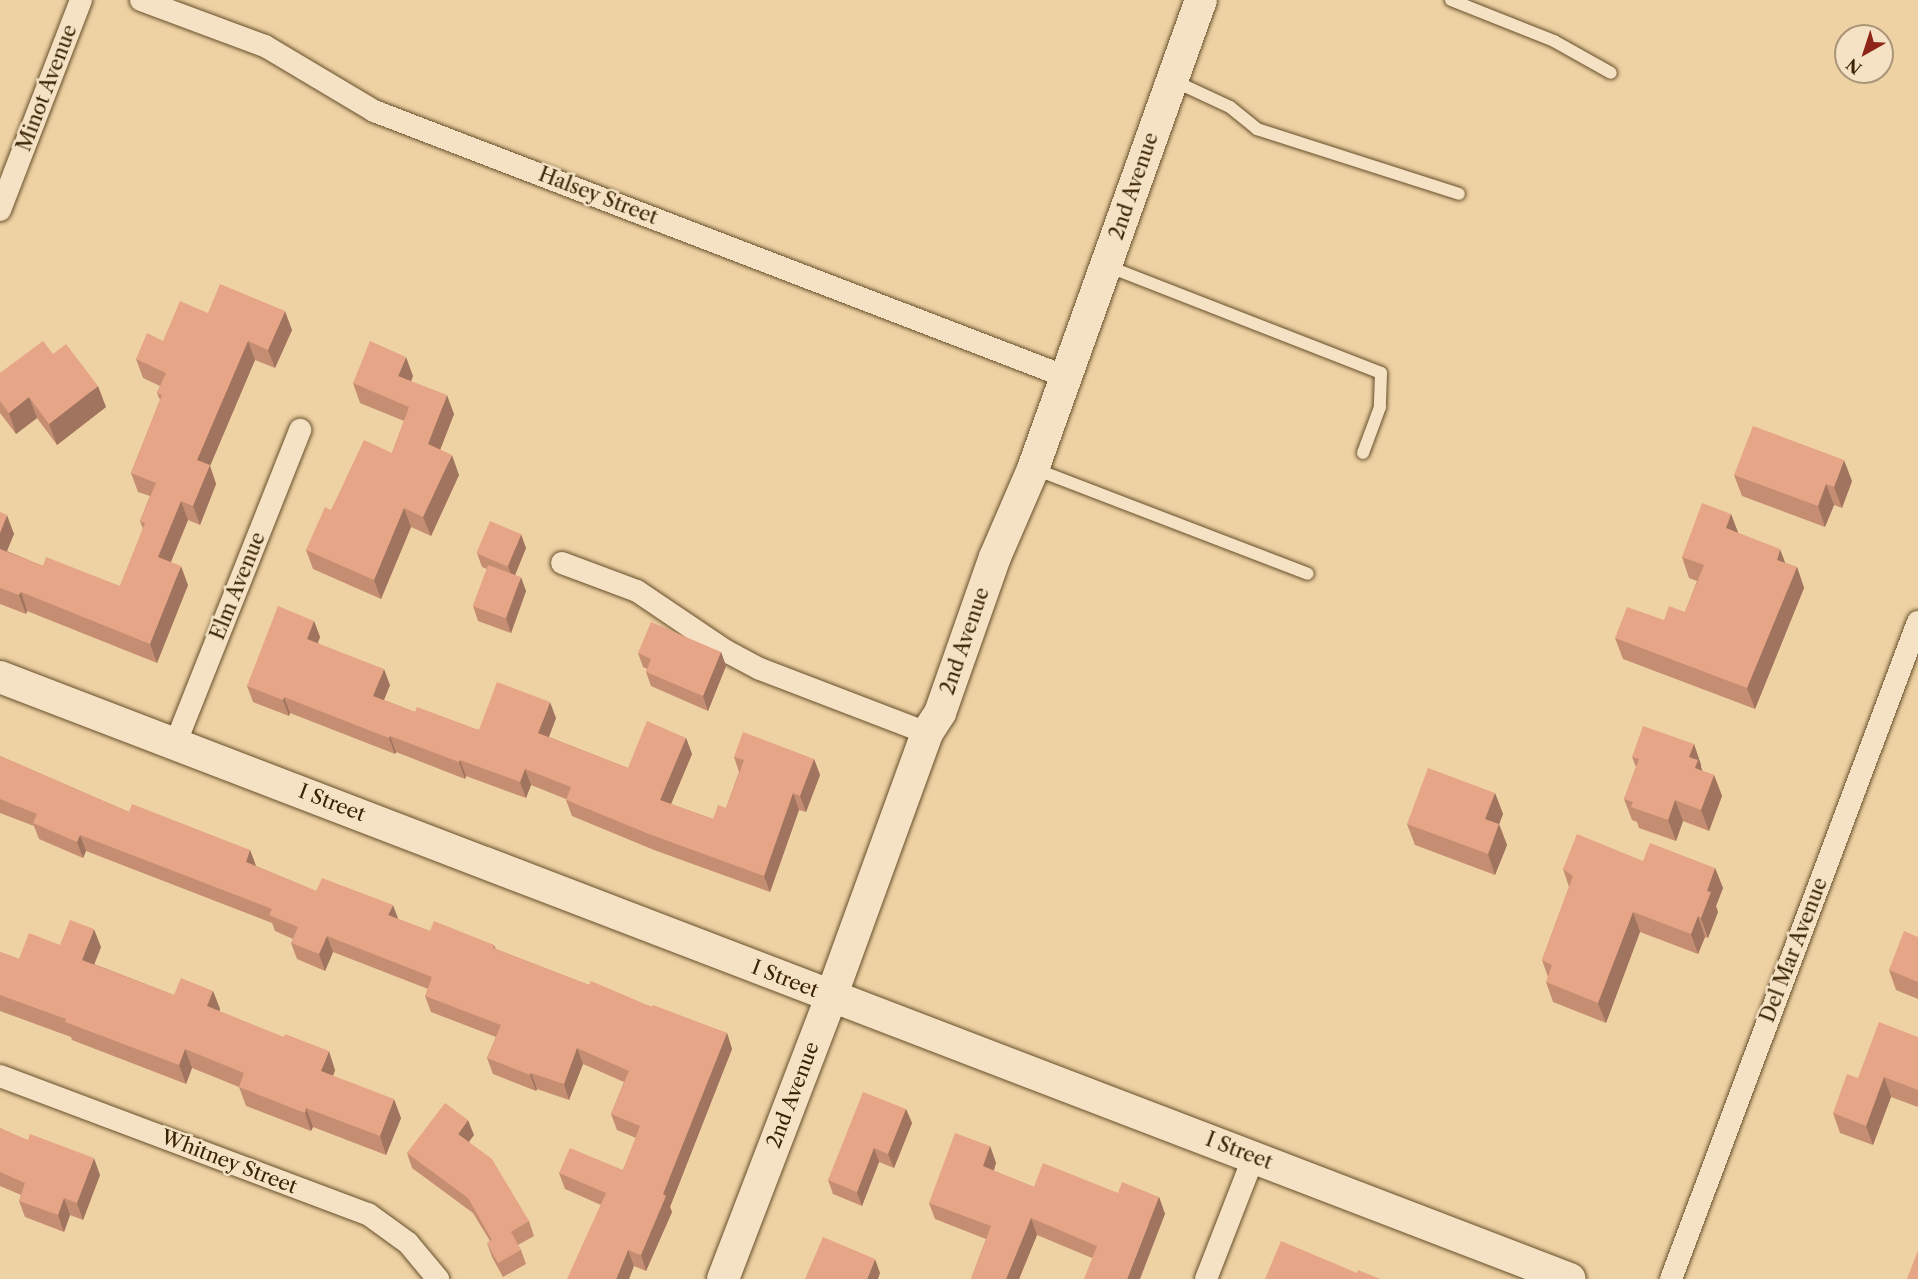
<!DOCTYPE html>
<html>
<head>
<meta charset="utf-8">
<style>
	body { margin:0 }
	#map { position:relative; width:1918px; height:1279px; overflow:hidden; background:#efd2a4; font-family:"Libre Caslon Text",serif }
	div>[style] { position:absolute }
	.roads { filter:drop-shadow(0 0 2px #664f2b) drop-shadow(0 0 2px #664f2b) }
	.lane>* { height:12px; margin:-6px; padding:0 6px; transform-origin:6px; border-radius:6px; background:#f5e2c4 }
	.street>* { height:22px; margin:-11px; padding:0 11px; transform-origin:11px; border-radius:11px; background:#f5e2c4 }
	.secondary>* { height:32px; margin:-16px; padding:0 16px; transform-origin:16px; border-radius:16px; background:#f5e2c4 }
	.wall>* { inset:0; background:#c58e73 }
	.shaded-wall>* { inset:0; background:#a0745e }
	.building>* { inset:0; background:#e5a586; transform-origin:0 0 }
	span { translate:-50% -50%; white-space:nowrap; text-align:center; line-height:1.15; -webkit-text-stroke:5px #f5e2c4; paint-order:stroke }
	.street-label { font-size:20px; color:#392303 }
	.north { position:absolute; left:1834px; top:24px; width:60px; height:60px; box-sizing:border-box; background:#f5e2c4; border:2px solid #aa9677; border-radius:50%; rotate:219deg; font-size:16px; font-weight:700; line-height:24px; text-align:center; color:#392303 }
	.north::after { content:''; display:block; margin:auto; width:21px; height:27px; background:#8f2418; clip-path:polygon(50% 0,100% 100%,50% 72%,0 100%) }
</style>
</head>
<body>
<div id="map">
	<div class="roads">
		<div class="lane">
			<i style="left:1451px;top:0;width:111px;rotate:21.7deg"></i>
			<i style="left:1554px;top:41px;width:65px;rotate:29.3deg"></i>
			<i style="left:1172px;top:80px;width:64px;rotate:25deg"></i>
			<i style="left:1230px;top:107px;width:35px;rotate:39deg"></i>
			<i style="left:1257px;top:129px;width:212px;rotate:17.8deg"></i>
			<i style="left:1107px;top:266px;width:294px;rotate:21.3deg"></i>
			<i style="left:1381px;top:373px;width:34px;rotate:92deg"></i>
			<i style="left:1380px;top:407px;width:49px;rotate:110.3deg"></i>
			<i style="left:1035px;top:469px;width:292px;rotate:21deg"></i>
		</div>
		<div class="street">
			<i style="left:141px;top:0;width:132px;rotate:20.4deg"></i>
			<i style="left:265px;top:46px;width:127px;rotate:30.8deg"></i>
			<i style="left:374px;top:111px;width:739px;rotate:21.01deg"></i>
			<i style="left:0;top:210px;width:225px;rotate:-68.9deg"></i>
			<i style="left:562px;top:563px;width:80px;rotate:20.5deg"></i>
			<i style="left:637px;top:591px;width:107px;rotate:34deg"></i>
			<i style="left:726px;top:651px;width:38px;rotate:28deg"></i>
			<i style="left:760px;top:669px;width:179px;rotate:21deg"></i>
			<i style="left:176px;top:742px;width:336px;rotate:-68.3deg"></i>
			<i style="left:0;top:1076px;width:393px;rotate:20.6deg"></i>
			<i style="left:368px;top:1214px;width:49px;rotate:35.9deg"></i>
			<i style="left:408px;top:1243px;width:47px;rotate:50.2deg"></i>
			<i style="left:1206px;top:1279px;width:132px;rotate:-68.7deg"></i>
			<i style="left:1671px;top:1279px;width:702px;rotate:-69.4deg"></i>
		</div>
		<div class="secondary">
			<i style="left:0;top:677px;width:1681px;rotate:20.98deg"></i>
			<i style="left:723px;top:1279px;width:302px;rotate:-69deg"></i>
			<i style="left:831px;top:997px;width:281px;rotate:-70deg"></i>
			<i style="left:927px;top:733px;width:24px;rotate:-57deg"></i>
			<i style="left:940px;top:713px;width:165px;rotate:-70.6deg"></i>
			<i style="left:995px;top:557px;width:96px;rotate:-66.6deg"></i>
			<i style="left:1033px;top:469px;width:498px;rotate:-70.3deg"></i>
		</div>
	</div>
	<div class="wall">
		<i style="clip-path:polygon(208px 313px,292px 330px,275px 368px,255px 360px,210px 466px,216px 484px,200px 525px,188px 520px,171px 562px,188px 585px,157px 663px,27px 611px,26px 614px,0 604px,0 512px,14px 534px,7px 551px,43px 566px,120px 586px,143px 529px,140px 521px,150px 496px,138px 492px,131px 473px,160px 400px,157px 393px,160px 386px,143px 378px,136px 359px)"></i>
		<i style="clip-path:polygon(53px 354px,106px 407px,57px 445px,37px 418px,16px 434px,0 413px,0 373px)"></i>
		<i style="clip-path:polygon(413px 376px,411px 381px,454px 414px,440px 450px,459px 475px,431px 536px,411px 527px,381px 599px,313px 569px,306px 550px,331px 510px,392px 453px,404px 421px,360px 403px,353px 383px)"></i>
		<i style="clip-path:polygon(1734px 475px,1852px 481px,1842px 508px,1834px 505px,1825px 527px,1742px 496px)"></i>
		<i style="clip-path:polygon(1731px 514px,1738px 533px,1785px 563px,1797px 567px,1804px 588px,1755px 709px,1623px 659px,1615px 638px,1685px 612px,1697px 581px,1689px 578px,1682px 557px)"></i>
		<i style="clip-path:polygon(526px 548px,515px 575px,526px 591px,511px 633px,478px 621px,473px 606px,487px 569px,482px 567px,477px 553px)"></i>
		<i style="clip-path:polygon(314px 621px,320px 637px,318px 643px,390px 685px,384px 700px,415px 712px,479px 730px,556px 718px,549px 737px,628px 768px,686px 738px,692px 754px,671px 804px,713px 819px,726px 808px,739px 772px,734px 757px,814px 759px,820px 775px,806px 812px,799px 810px,770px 892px,654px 850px,572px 816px,566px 800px,566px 799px,531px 785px,526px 798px,466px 776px,465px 779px,396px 752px,395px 754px,290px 713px,289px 716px,253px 702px,247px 686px)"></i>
		<i style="clip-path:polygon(721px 652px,726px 666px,708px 711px,651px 686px,646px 672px,647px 669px,643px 667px,638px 653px)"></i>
		<i style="clip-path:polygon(1694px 744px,1701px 765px,1701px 767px,1702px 771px,1714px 775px,1722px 796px,1709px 831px,1683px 821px,1676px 841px,1639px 828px,1637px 822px,1632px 820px,1624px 799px,1636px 767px,1632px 757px)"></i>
		<i style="clip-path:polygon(0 756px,129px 812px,250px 850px,256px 866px,316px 891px,398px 919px,430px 931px,494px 945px,496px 949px,589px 985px,727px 1033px,732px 1049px,670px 1207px,672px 1212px,646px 1271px,634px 1266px,601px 1205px,565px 1189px,559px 1173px,623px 1170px,636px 1138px,617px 1130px,611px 1114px,624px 1082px,583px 1064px,569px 1100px,537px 1089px,536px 1091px,493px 1074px,487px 1058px,496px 1037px,431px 1012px,425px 996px,428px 989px,333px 952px,325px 971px,297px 959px,291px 943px,293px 939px,275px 931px,272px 923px,86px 851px,83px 858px,39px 839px,34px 826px,0 813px)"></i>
		<i style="clip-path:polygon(1495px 793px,1503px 814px,1499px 824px,1507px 845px,1495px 875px,1415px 845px,1407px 824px)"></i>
		<i style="clip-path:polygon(1643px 861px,1715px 868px,1723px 888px,1716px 906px,1718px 912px,1708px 938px,1705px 937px,1698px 954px,1640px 932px,1606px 1023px,1553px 1002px,1546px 982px,1548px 977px,1542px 960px,1569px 887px,1563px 869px)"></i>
		<i style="clip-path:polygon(1918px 937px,1918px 999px,1896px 990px,1889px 970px)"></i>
		<i style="clip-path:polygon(60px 945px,101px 947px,94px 964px,174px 995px,213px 991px,220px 1009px,219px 1011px,335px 1070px,333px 1076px,401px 1118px,386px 1155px,313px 1127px,311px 1131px,246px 1106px,239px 1087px,192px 1068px,186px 1084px,72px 1040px,71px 1037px,0 1011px,0 952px,19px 959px)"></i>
		<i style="clip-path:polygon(1918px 1037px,1918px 1107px,1891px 1097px,1873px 1145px,1840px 1133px,1833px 1113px,1858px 1078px)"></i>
		<i style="clip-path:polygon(906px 1109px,912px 1123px,894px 1168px,879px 1162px,862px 1206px,833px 1194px,828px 1180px)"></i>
		<i style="clip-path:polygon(0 1128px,100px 1175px,83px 1220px,70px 1215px,64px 1232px,25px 1217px,19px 1201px,21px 1195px,0 1186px)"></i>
		<i style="clip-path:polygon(474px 1135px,469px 1142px,529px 1221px,534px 1236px,518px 1245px,521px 1250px,526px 1264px,503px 1277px,492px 1257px,487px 1243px,490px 1241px,473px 1213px,412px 1168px,407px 1153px)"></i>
		<i style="clip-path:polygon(990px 1146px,996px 1163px,994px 1171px,1034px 1187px,1118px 1193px,1159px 1197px,1165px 1214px,1092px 1258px,1037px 1235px,1019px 1279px,971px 1279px,986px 1239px,935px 1219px,929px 1203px)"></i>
	</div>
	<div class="shaded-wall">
		<i style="clip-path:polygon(285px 311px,292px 330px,275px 368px,268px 350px)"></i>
		<i style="clip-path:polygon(248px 341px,255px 360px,210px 466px,216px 484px,200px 525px,193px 506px,197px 460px)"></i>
		<i style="clip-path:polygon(406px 357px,413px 376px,405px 396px,398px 376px)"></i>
		<i style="clip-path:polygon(98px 386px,106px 407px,57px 445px,49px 424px)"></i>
		<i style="clip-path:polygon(447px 395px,454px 414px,435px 463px,428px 444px)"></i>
		<i style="clip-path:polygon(29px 397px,37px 418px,16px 434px,9px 413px)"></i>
		<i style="clip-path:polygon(452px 455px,459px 475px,431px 536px,423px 517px)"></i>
		<i style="clip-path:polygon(1844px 460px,1852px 481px,1842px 508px,1834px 487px)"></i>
		<i style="clip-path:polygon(1826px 484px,1834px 505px,1825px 527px,1818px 506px)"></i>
		<i style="clip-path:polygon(181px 501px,188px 520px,165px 576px,158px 557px)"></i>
		<i style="clip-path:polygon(404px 508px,411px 527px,381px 599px,374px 580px)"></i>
		<i style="clip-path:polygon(1731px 514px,1739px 535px,1726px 528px)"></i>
		<i style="clip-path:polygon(7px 515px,14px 534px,1px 565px,0 561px,0 533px)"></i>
		<i style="clip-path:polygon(521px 534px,526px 548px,513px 580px,508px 566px)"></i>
		<i style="clip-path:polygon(1780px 549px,1788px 570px,1777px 560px)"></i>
		<i style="clip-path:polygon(181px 566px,188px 585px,157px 663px,150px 644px)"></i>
		<i style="clip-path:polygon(1797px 567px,1804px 588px,1755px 709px,1747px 688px)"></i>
		<i style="clip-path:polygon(521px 577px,526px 591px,511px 633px,506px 618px)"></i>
		<i style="clip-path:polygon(21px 592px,27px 611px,26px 614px,19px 595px)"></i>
		<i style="clip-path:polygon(314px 621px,320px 637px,313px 655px,307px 639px)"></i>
		<i style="clip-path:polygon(721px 652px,726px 666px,708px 711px,703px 696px)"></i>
		<i style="clip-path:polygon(384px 669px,390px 685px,379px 712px,373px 696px)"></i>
		<i style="clip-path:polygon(284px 697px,290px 713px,289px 716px,283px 700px)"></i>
		<i style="clip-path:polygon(550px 702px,556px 718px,544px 749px,538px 733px)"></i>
		<i style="clip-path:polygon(390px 736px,396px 752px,395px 754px,389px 738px)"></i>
		<i style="clip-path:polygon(686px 738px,692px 754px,666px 816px,660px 800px)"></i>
		<i style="clip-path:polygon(1694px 744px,1701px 765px,1701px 767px,1706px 781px,1698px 776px,1689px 757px)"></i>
		<i style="clip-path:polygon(814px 759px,820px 775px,806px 812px,800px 796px)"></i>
		<i style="clip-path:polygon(460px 760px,466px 776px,465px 779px,459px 762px)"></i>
		<i style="clip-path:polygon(525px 769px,531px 785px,526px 798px,520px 782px)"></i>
		<i style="clip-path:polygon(1714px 775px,1722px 796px,1709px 831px,1701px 810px)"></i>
		<i style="clip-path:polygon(793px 793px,799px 810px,770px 892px,764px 876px)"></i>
		<i style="clip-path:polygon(1495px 793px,1503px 814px,1493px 840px,1485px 819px)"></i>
		<i style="clip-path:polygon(1675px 800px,1683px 821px,1676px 841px,1668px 820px)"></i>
		<i style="clip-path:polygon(1499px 824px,1507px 845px,1495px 875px,1488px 854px)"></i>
		<i style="clip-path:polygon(80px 835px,86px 851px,83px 858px,77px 842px)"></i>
		<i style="clip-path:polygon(250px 850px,256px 866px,246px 862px)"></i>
		<i style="clip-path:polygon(1715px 868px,1723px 888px,1716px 906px,1718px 912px,1708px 938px,1701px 918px,1707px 891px)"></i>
		<i style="clip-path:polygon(393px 905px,399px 921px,388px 915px)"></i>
		<i style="clip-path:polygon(1633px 912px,1640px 932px,1606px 1023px,1598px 1003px)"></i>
		<i style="clip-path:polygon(1698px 916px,1705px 937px,1698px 954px,1691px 934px)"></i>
		<i style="clip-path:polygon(94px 929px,101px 947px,89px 978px,82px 960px)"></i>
		<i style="clip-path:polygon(327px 936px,333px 952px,325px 971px,319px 954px)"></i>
		<i style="clip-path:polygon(213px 991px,220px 1009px,214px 1025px,207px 1006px)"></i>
		<i style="clip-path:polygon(727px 1033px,732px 1049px,670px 1207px,672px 1212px,646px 1271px,641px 1255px,663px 1194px)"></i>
		<i style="clip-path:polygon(577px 1048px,583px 1064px,569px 1100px,564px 1084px)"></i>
		<i style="clip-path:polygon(185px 1049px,192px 1068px,186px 1084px,179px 1065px)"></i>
		<i style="clip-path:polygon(329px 1051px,335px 1070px,328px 1089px,321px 1071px)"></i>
		<i style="clip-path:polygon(531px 1073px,537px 1089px,536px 1091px,530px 1075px)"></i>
		<i style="clip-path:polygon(1884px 1077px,1891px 1097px,1873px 1145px,1866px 1126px)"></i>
		<i style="clip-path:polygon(394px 1099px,401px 1118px,386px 1155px,380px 1136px)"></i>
		<i style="clip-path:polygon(306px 1108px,313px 1127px,311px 1131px,305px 1113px)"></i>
		<i style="clip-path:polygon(906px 1109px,912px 1123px,894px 1168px,888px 1154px)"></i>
		<i style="clip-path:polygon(468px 1120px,474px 1135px,464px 1148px,458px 1134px)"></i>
		<i style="clip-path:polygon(990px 1146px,996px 1163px,989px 1183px,983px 1166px)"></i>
		<i style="clip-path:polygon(874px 1148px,879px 1162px,862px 1206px,857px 1192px)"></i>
		<i style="clip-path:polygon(94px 1158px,100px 1175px,83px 1220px,77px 1203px)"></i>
		<i style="clip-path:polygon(1159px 1197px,1165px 1214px,1140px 1279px,1127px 1279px)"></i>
		<i style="clip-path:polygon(64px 1198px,70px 1215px,64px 1232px,58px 1215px)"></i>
		<i style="clip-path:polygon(1031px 1218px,1037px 1235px,1019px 1279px,1006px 1279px)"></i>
		<i style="clip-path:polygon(628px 1250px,634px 1266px,629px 1279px,616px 1279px)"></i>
		<i style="clip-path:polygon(875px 1259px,880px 1273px,878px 1279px,867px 1279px)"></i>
	</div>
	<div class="building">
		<i style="clip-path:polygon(220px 284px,285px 311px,268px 350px,248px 341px,197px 460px,210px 465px,193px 506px,181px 501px,158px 557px,181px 566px,150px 644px,21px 592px,19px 595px,0 588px,0 549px,43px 566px,46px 557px,120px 586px,145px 523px,140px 521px,156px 483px,131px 473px,162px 395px,157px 393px,166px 373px,136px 359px,147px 333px,163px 341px,180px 301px,208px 313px)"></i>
		<i style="clip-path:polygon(43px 341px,53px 354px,66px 344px,98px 386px,49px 424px,29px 397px,9px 413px,0 401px,0 373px)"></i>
		<i style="clip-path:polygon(370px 341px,406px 357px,398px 376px,447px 395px,428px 444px,452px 455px,423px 517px,404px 508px,374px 580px,306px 550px,325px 507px,331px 510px,364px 440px,392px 453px,409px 407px,353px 383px)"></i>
		<i style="clip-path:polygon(1753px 426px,1844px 460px,1834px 487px,1826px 484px,1818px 506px,1734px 475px)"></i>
		<i style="clip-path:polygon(1702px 503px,1731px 514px,1726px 528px,1780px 549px,1777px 560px,1797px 567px,1747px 688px,1615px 638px,1627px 607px,1664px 620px,1669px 606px,1685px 612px,1704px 565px,1682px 557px)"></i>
		<i style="clip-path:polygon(0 512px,7px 515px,0 533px)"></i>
		<i style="left:490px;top:521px;width:34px;height:35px;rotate:23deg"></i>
		<i style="left:488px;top:565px;width:35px;height:44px;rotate:20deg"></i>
		<i style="clip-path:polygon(278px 606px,314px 621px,307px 639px,384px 669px,373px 696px,415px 712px,417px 707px,479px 730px,497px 682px,550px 702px,538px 733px,628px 768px,647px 721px,686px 738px,660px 800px,713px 819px,718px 805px,726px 808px,744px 760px,734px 757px,743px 732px,814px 759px,800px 796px,793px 793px,764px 876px,649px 834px,566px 800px,571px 787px,525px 769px,520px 782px,460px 760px,459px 762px,390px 736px,389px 738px,284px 697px,283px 700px,247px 686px)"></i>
		<i style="clip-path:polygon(651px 622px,721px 652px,703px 696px,646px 672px,651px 659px,638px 653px)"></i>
		<i style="clip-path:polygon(1643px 726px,1694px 744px,1689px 757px,1698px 760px,1695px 768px,1714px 775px,1701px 810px,1675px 800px,1668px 820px,1631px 807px,1633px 802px,1624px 799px,1639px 759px,1632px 757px)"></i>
		<i style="clip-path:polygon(0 756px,129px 812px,132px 804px,250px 850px,246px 862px,316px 891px,322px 878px,393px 905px,388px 915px,430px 931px,434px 921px,494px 945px,493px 948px,589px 985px,591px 981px,652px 1007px,653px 1005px,727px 1033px,663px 1194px,666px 1196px,641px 1255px,628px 1250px,616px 1279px,567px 1279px,606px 1193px,559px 1173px,570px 1148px,623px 1170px,640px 1126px,611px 1114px,629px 1071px,577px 1048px,564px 1084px,531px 1073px,530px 1075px,487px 1058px,501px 1025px,425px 996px,432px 977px,327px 936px,319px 954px,291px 943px,298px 927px,269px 915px,272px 909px,80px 835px,77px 842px,33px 823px,37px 814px,0 799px)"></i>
		<i style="clip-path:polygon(1428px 768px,1495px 793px,1485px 819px,1499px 824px,1488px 854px,1407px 824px)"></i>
		<i style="clip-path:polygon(1577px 834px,1643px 861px,1650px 843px,1715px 868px,1707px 891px,1711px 892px,1701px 918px,1698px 916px,1691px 934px,1633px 912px,1598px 1003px,1546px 982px,1552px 965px,1542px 960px,1573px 876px,1563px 869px)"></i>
		<i style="clip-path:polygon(70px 920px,94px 929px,82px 960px,174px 995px,181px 978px,213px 991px,207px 1006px,284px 1037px,285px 1034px,329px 1051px,321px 1071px,394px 1099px,380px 1136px,306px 1108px,305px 1113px,239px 1087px,244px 1073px,185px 1049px,179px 1065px,65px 1022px,66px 1019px,0 995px,0 952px,19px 959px,29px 933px,60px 945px)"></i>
		<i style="clip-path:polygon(1904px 931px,1918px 937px,1918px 982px,1889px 970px)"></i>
		<i style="clip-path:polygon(1879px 1022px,1918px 1037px,1918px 1090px,1884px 1077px,1866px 1126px,1833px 1113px,1847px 1074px,1858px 1078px)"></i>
		<i style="clip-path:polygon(863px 1092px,906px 1109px,888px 1154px,874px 1148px,857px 1192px,828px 1180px)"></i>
		<i style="clip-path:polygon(445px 1103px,468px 1120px,458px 1134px,492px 1159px,529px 1221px,511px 1232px,521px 1250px,498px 1263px,487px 1243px,492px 1240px,468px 1198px,407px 1153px)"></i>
		<i style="clip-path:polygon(0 1128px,28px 1140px,30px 1134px,94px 1158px,77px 1203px,64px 1198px,58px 1215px,19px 1201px,25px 1183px,0 1172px)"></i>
		<i style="clip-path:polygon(955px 1133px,990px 1146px,983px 1166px,1034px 1187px,1043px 1163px,1118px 1193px,1122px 1182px,1159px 1197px,1127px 1279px,1084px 1279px,1097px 1246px,1031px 1218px,1006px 1279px,971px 1279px,991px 1226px,929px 1203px)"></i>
		<i style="clip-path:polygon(823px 1237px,875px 1259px,867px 1279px,805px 1279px)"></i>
		<i style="clip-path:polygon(1281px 1241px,1357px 1273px,1358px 1270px,1380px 1279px,1265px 1279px)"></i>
		<i style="clip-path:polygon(1918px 1250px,1918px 1279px,1907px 1279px)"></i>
	</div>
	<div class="street-label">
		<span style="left:47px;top:88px;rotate:-69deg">Minot Avenue</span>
		<span style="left:1134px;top:186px;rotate:-71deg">2nd Avenue</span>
		<span style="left:598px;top:196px;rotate:21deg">Halsey Street</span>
		<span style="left:238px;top:586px;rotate:-68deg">Elm Avenue</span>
		<span style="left:965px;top:641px;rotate:-71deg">2nd Avenue</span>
		<span style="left:332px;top:803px;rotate:21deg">I Street</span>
		<span style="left:1794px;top:950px;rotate:-69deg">Del Mar Avenue</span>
		<span style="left:785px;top:979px;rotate:21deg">I Street</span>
		<span style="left:793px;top:1095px;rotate:-69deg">2nd Avenue</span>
		<span style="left:1239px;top:1151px;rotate:21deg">I Street</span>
		<span style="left:229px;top:1162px;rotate:21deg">Whitney Street</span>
	</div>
	<div class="north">N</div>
</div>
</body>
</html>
